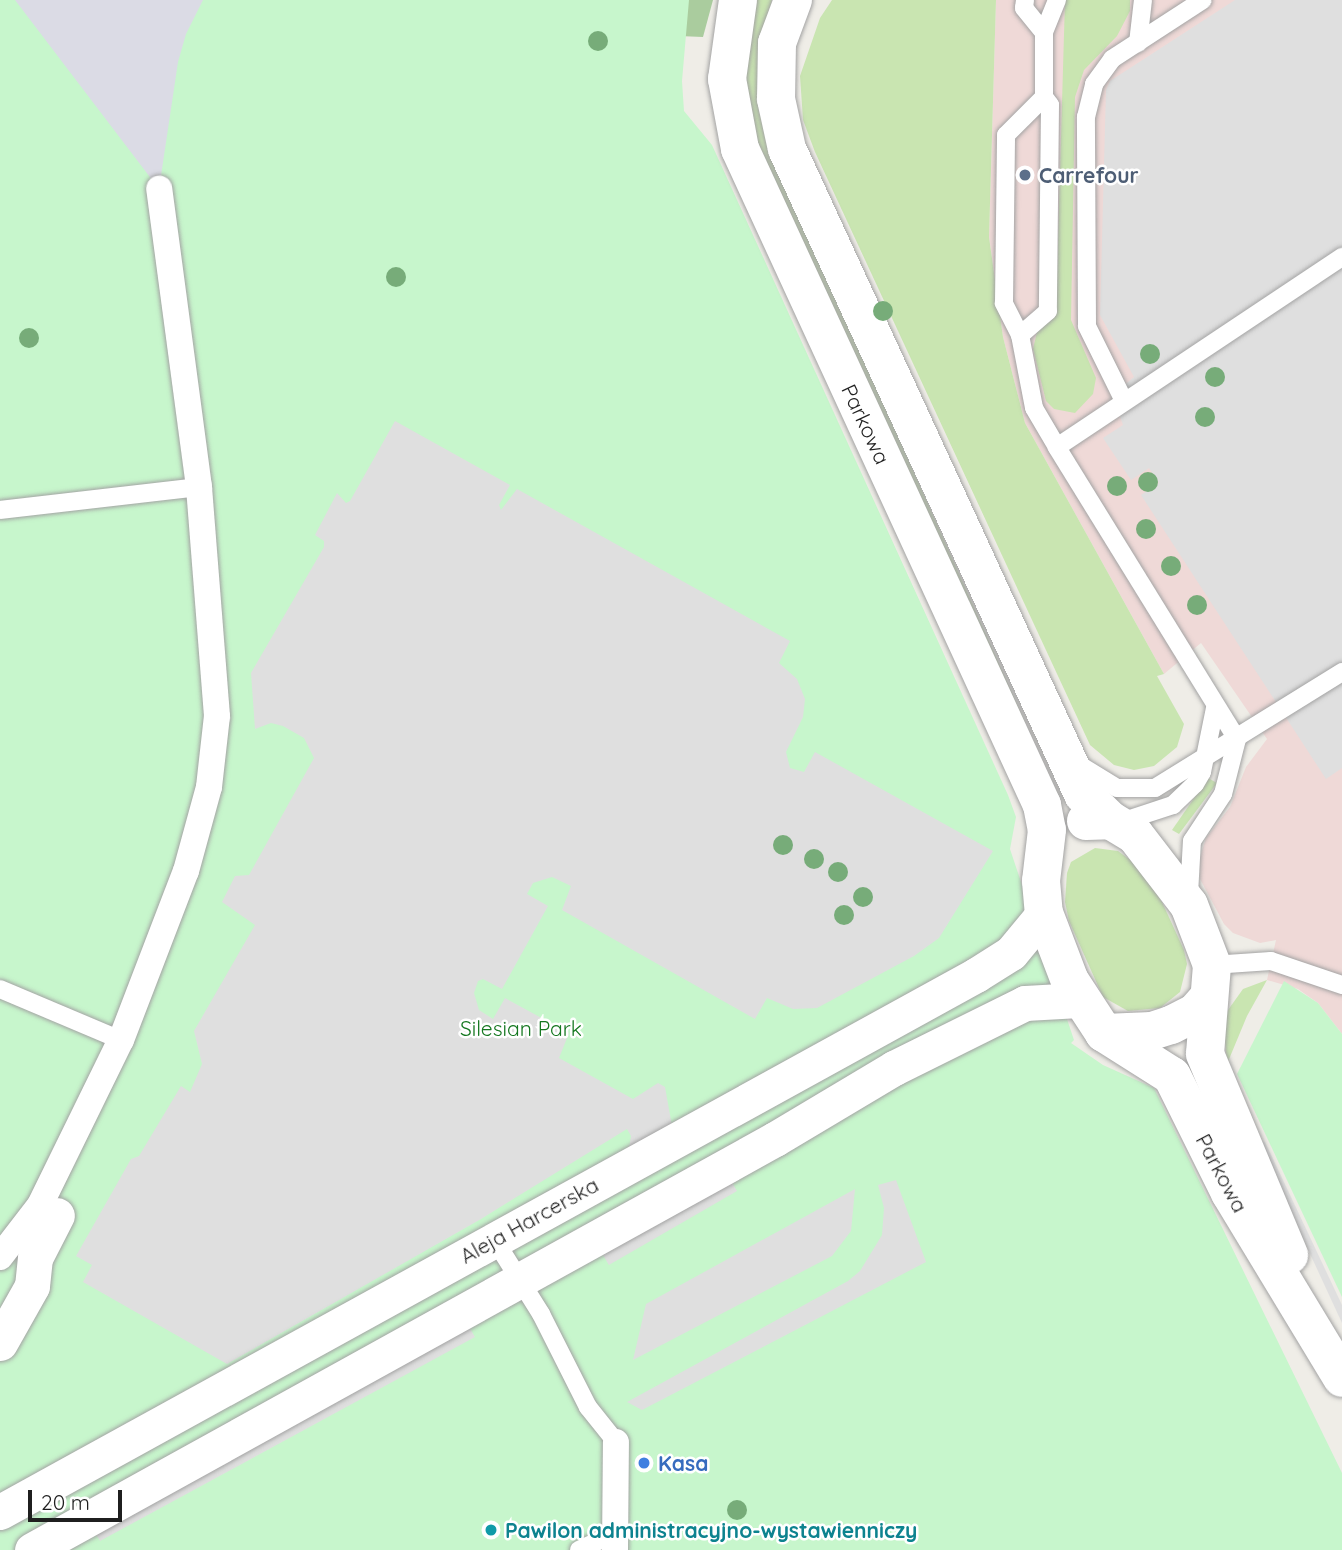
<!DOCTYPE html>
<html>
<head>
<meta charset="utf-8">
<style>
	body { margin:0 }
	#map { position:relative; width:1342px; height:1550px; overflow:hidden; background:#efede7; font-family:Quicksand,sans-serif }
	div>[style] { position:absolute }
	.commercial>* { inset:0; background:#efd9d7 }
	.grass>* { inset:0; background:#c9e5b1 }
	.forest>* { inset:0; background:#aacc9e }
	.park>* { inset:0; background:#c7f6cc }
	.parking>* { inset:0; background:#dfdfdf; transform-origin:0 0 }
	.plaza>* { inset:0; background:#dbdbe5 }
	.roads { filter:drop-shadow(0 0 2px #a3a3a3) drop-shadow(0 0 2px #a3a3a3) }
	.service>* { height:18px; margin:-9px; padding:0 9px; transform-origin:9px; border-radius:9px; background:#fff }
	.pedestrian>* { height:26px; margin:-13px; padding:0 13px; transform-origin:13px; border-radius:13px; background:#fff }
	.minor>* { height:35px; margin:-17.5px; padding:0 17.5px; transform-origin:17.5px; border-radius:17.5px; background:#fff }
	.tertiary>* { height:38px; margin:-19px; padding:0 19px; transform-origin:19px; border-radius:19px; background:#fff }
	.trees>* { width:20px; height:20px; margin:-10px; border-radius:50%; background:#77ac79 }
	.dots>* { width:19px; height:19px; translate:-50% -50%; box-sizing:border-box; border:4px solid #fff; border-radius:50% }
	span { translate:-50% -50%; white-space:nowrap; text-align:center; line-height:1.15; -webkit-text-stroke:5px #fff; paint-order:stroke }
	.service-label { font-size:21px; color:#4e5e75; font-weight:700 }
	.left { translate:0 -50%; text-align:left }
	.street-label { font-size:21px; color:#1f1f1f }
	.park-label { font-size:21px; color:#14771f }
	.shop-label { font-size:21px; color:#366cbe; font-weight:700 }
	.culture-label { font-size:21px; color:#0d838f; font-weight:700 }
	.scale { position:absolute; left:28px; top:1490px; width:94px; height:32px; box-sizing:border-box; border:4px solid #1f1f1f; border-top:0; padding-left:9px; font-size:21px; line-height:24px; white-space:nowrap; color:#1f1f1f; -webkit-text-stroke:5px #fff; paint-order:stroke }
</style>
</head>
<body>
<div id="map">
	<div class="commercial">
		<i style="clip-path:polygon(996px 0,1342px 0,1342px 1034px,1318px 1003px,1298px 989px,1267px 980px,1276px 940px,1260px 943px,1233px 933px,1224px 924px,1200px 879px,1199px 860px,1206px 838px,1230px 807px,1246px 767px,1267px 739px,1201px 643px,1164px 674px,1025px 423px,1003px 337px,989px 237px)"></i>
	</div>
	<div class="grass">
		<i style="clip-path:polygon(756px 0,772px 0,760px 42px,757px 93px,767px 142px,1025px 722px,1021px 721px,774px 187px,750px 122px,744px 66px)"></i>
		<i style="clip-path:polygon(832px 0,996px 0,989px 237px,1003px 337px,1025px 423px,1164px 674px,1157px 676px,1184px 724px,1177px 747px,1154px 766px,1134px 770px,1114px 765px,1090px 745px,815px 152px,803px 120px,800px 76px,820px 18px)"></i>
		<i style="clip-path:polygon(1065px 0,1130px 0,1130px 11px,1117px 36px,1084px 70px,1075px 97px,1071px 320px,1096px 378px,1093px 394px,1075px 413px,1054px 409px,1046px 401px,1033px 349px,1037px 332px,1056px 309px)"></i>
		<i style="clip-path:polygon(1208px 778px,1217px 783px,1179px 834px,1172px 830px)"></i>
		<i style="clip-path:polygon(1095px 848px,1118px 851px,1137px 865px,1162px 902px,1184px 950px,1187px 964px,1180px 992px,1160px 1008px,1128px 1011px,1103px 997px,1069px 921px,1065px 902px,1067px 873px,1071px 862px)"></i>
		<i style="clip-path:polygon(1267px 980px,1247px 1016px,1227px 1064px,1223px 1017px,1243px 989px)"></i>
	</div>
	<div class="forest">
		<i style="clip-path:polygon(664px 0,713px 0,703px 37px,679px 36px)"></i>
	</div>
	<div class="park">
		<i style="clip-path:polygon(0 0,689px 0,682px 81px,684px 111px,712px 145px,1008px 795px,1016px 817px,1010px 849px,1074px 1040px,1071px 1043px,1103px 1065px,1154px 1088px,1342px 1473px,1342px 1550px,0 1550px)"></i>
		<i style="clip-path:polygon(1284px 981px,1318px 1003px,1342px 1034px,1342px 1297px,1237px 1074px)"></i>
	</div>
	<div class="parking">
		<i style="clip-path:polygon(1235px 0,1342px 0,1342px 768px,1326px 779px,1141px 495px,1159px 483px,1149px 468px,1131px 480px,1103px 438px,1123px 425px,1116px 405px,1122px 387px,1134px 377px,1100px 315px,1106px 90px,1110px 81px)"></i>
		<i style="clip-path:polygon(395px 421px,510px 485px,499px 505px,501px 510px,517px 489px,790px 641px,779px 663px,797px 679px,805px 699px,803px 717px,786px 752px,790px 768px,804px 772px,815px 752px,993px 851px,939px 938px,914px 956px,817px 1008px,793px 1009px,767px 998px,755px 1019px,562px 910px,571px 886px,552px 877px,533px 883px,527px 894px,548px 906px,502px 989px,483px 979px,478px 981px,474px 993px,479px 1010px,493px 1019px,505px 998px,558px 1027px,569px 1033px,559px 1058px,633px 1099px,658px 1083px,665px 1087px,672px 1126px,629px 1148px,631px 1136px,627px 1129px,481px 1219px,227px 1364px,83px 1282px,92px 1265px,76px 1256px,131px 1159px,139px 1156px,181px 1086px,190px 1092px,202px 1064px,194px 1031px,255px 925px,222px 902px,235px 876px,249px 875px,314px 758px,304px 738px,283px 726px,271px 723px,255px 729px,251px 673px,324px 547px,324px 541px,315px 535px,337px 493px,346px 503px,350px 501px)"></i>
		<i style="clip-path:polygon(1257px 1139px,1265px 1142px,1342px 1305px,1342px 1323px)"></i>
		<i style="left:730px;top:1179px;width:14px;height:148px;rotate:60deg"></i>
		<i style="clip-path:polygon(896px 1180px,926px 1262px,642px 1410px,627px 1402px,848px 1281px,860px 1271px,882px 1235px,884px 1208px,878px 1185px)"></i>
		<i style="clip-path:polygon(855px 1189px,851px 1231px,832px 1256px,633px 1360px,646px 1304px)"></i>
		<i style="clip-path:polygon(468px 1325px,475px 1337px,100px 1541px,94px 1531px)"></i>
	</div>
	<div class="plaza">
		<i style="clip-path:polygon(15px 0,203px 0,186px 34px,178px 62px,159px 189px)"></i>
	</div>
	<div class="roads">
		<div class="service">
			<i style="left:1025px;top:0;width:8px;rotate:97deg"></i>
			<i style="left:1024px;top:8px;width:32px;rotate:51deg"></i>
			<i style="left:1057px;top:0;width:35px;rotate:112deg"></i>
			<i style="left:1044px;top:33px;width:64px;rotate:90deg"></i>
			<i style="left:1044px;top:97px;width:10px;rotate:53deg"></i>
			<i style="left:1050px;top:105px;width:206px;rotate:90.6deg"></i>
			<i style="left:1048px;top:311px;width:37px;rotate:139deg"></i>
			<i style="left:1020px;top:335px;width:74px;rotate:79.1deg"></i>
			<i style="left:1034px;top:408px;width:45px;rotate:59.5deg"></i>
			<i style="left:1138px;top:43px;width:43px;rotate:-83.4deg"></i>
			<i style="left:1020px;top:335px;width:36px;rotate:-117deg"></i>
			<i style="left:1004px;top:303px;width:168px;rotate:-89.3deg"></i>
			<i style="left:1006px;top:135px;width:54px;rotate:-45deg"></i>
			<i style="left:1124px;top:401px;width:84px;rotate:-116.3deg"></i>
			<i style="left:1087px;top:326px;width:209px;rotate:-90.3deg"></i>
			<i style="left:1086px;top:117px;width:34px;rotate:-76deg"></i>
			<i style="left:1094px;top:84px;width:31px;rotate:-54deg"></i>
			<i style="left:1112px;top:59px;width:108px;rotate:-33deg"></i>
			<i style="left:0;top:510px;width:200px;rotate:-6.6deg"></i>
			<i style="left:1081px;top:766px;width:42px;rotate:31.4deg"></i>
			<i style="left:1117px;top:788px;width:38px"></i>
			<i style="left:1155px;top:788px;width:220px;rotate:-31.8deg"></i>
			<i style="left:1121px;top:822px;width:55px;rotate:-18.1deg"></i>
			<i style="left:1173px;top:805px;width:30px;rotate:-44deg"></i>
			<i style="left:1195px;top:784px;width:14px;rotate:-60deg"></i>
			<i style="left:1202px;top:772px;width:65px;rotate:-78.5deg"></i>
			<i style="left:1189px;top:894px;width:53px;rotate:-86.8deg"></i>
			<i style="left:1192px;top:841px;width:56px;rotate:-56.6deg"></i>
			<i style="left:1223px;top:794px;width:57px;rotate:-75.7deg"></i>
			<i style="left:1237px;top:739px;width:343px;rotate:-121.7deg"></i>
			<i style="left:1057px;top:447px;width:343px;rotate:-33.7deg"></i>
			<i style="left:1212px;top:965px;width:59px;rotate:-3.9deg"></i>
			<i style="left:1271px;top:961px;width:75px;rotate:18.7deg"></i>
			<i style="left:0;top:989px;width:131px;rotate:22.9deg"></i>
			<i style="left:494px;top:1239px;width:89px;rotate:57.9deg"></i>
			<i style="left:541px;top:1314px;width:104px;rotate:63.2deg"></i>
			<i style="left:588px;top:1407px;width:45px;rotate:51.3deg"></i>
			<i style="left:579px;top:1550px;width:40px;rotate:-25deg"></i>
		</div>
		<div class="pedestrian">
			<i style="left:0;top:1257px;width:66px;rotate:-52.4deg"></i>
			<i style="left:40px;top:1205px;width:184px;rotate:-63.9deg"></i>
			<i style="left:121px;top:1040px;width:181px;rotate:-69deg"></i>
			<i style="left:186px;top:871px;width:87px;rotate:-74.7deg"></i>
			<i style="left:209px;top:787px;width:71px;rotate:-83.6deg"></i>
			<i style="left:217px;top:716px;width:230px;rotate:-94.5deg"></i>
			<i style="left:199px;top:487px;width:301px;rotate:-97.6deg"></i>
			<i style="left:615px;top:1550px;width:108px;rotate:-89.5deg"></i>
		</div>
		<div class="minor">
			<i style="left:0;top:1343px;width:65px;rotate:-60.7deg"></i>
			<i style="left:32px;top:1286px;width:28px;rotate:-84deg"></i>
			<i style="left:35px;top:1258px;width:48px;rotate:-62.9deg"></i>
			<i style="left:0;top:1512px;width:1114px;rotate:-28.82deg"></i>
			<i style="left:976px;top:975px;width:41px;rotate:-32.2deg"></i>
			<i style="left:1011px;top:953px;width:52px;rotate:-50.5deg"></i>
			<i style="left:32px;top:1550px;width:849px;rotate:-28.95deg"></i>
			<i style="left:775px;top:1139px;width:139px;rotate:-30.8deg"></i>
			<i style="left:894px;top:1068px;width:146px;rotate:-26.4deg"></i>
			<i style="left:1025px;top:1003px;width:54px;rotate:-3.2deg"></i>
		</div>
		<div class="tertiary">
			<i style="left:738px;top:0;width:80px;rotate:97.9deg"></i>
			<i style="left:727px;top:79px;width:71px;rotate:79.5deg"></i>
			<i style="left:740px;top:149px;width:722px;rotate:65.28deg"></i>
			<i style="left:1042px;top:805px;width:25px;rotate:79deg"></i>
			<i style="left:1047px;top:830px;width:51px;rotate:96.7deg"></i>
			<i style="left:1041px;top:881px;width:32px;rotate:85deg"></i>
			<i style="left:1044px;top:913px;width:73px;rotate:69.1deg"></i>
			<i style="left:1070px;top:981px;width:62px;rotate:56.8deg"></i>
			<i style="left:1104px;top:1033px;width:80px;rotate:32.3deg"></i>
			<i style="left:1172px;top:1076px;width:131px;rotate:63.6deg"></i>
			<i style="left:1230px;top:1193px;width:216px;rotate:58.8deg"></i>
			<i style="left:793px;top:0;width:46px;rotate:110.4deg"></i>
			<i style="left:777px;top:43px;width:56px;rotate:91deg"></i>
			<i style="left:776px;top:99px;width:51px;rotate:77.6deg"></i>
			<i style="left:787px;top:149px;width:710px;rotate:65.35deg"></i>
			<i style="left:1083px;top:794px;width:37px;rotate:44deg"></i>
			<i style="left:1086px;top:821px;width:24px;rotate:-2deg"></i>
			<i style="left:1110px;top:820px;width:29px;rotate:31deg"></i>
			<i style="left:1135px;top:835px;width:88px;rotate:52.4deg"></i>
			<i style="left:1189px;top:905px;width:64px;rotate:69deg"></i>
			<i style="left:1212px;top:965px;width:89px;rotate:94.5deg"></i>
			<i style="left:1205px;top:1054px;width:218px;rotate:67.3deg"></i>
			<i style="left:1104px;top:1033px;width:48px;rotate:-2.4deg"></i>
			<i style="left:1152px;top:1031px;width:20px;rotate:-18deg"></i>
			<i style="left:1171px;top:1025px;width:27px;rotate:-27deg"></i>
			<i style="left:1195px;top:1013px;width:21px;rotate:-49deg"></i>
		</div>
	</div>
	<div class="trees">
		<i style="left:598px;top:41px"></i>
		<i style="left:396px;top:277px"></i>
		<i style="left:883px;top:311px"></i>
		<i style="left:29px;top:338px"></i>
		<i style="left:1150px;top:354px"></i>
		<i style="left:1215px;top:377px"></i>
		<i style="left:1205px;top:417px"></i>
		<i style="left:1148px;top:482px"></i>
		<i style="left:1117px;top:486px"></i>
		<i style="left:1146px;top:529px"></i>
		<i style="left:1171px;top:566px"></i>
		<i style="left:1197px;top:605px"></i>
		<i style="left:783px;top:845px"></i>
		<i style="left:814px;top:859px"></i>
		<i style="left:838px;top:872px"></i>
		<i style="left:863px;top:897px"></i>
		<i style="left:844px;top:915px"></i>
		<i style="left:737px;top:1510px"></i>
	</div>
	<div class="dots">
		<i style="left:1025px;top:175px;background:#5c6f8a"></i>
		<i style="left:644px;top:1463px;background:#3f7fe0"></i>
		<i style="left:491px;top:1530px;background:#0f9aa8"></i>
	</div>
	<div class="service-label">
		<span class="left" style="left:1039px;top:175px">Carrefour</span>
	</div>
	<div class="street-label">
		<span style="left:866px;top:424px;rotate:65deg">Parkowa</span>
		<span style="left:1222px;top:1173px;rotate:62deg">Parkowa</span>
		<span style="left:529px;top:1220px;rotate:-29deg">Aleja Harcerska</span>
	</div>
	<div class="park-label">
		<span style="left:521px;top:1028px">Silesian Park</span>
	</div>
	<div class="shop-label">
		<span class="left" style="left:658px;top:1463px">Kasa</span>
	</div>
	<div class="culture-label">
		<span class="left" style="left:505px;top:1530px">Pawilon administracyjno-wystawienniczy</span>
	</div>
	<div class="scale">20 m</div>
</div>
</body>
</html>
